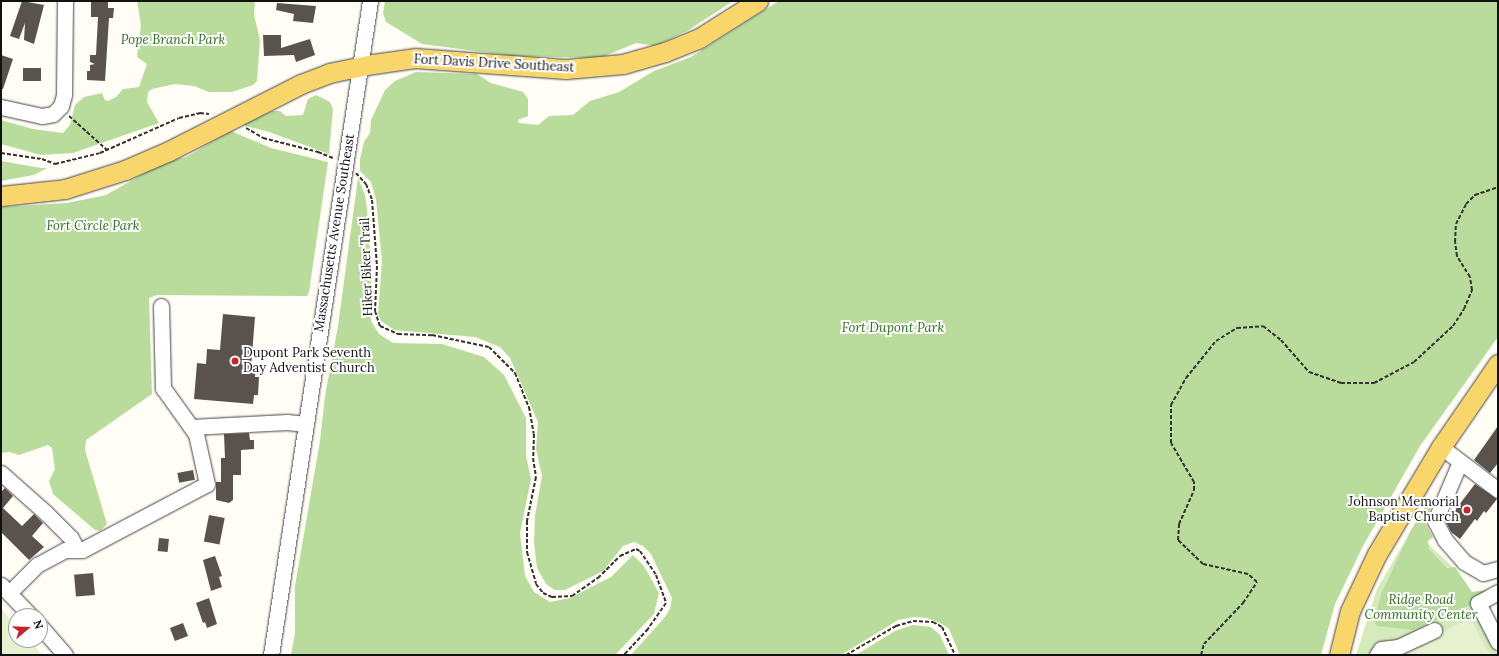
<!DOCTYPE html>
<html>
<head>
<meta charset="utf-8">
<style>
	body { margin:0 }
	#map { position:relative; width:1499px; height:656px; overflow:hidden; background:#fffdf5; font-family:Lora,serif }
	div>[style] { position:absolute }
	.green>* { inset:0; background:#d5ebbd }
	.forest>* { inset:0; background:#b9dc9c }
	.pitch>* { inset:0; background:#e6f2cf }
	.building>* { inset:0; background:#5a524d; transform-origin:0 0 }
	.path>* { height:2px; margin-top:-1px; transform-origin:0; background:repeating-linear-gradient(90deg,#333 0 4px,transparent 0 6px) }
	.roads { filter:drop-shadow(0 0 1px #444) drop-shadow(0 0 1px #444) }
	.minor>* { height:15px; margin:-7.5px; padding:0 7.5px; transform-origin:7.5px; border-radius:7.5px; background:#fff }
	.major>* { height:19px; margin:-9.5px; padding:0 9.5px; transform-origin:9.5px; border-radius:9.5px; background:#f9d66b }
	.dots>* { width:11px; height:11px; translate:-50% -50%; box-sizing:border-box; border:2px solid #fff; border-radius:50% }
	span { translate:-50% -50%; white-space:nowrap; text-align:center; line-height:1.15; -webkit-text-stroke:4px #fff; paint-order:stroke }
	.park-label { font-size:13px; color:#2f6b1f; font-style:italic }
	.street-label { font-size:13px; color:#111 }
	.poi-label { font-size:13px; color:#111 }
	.left { translate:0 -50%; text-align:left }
	.right { translate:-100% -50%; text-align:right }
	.frame { position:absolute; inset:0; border:2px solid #111; pointer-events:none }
	.north { position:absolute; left:8px; top:608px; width:40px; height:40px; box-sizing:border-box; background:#fff; border:1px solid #a0a0a0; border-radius:50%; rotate:71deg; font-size:11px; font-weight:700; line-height:16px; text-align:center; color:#111 }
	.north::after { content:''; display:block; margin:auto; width:14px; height:18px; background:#c4262e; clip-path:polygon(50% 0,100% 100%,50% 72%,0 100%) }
</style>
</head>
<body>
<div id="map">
	<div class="green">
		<i style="clip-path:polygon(1412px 529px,1456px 570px,1498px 655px,1356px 655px,1377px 589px)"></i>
	</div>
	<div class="forest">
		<i style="clip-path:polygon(137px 1px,255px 1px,254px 15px,260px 40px,257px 81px,253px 85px,232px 92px,209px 92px,194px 86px,175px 84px,152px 89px,148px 92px,147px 102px,159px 123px,73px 153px,41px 155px,1px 144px,1px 120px,33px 129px,63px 133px,70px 125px,75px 105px,84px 97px,102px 93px,105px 100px,108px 101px,116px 97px,123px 89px,139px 87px,147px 64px,137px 57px,141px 25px)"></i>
		<i style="clip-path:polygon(385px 1px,733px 1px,687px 31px,656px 46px,636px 43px,600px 58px,513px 56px,422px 44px,386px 22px,383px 13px)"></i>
		<i style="clip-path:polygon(779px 1px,1498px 1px,1498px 337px,1420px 446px,1363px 546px,1335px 604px,1321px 655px,960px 655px,949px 629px,942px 624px,927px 618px,914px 617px,898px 620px,841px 655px,631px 655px,665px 617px,670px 609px,672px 598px,651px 554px,643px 546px,634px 542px,623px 546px,603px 571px,565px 590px,555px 590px,546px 584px,537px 568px,534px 542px,535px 516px,542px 476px,536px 449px,538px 422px,510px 358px,500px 347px,475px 337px,394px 330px,381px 321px,378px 314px,382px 261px,376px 199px,371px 182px,360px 171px,360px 159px,364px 142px,370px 133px,371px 120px,385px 90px,395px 81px,416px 72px,477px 74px,491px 83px,523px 92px,528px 99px,528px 116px,518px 120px,519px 123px,538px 125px,549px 116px,573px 115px,590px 101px,619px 92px,654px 71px,691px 57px)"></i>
		<i style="clip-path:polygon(316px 95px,330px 102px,333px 109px,329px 154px,269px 132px,242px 125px,272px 111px,280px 111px,286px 116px,303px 115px,308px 99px)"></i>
		<i style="clip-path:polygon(231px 131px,271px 148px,328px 162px,309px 292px,307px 296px,157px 295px,149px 298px,152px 394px,86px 440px,85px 450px,107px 524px,100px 531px,95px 530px,53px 494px,49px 481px,55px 469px,52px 448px,48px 445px,19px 455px,9px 452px,1px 453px,1px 207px,67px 203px,106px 195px,164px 162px,186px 157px)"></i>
		<i style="clip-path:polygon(1px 161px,41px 168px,47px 168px,34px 175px,1px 181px)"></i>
		<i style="clip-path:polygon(358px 178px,365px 195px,367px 209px,371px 264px,371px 321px,379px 334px,393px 343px,442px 344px,484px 357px,504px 375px,526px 418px,526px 456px,531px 479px,520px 533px,525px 576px,534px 592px,550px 602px,570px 598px,611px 577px,633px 555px,644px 566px,659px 593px,654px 614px,615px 655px,291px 655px,295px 633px,295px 586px,320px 441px,325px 396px,338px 326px)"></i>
		<i style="clip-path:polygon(1431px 497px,1433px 501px,1425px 523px,1433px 537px,1428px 541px,1429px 549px,1447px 568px,1455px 567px,1472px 592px,1493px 589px,1482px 600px,1413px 630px,1377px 626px,1374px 621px,1381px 594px,1411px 530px)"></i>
		<i style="clip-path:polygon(913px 625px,931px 627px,940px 635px,949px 655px,856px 655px,895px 631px)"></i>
	</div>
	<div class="pitch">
		<i style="clip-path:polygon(1px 609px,16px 625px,16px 640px,30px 640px,42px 655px,1px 655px)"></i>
		<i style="clip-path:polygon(1470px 618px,1490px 655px,1399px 655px)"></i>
	</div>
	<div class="building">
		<i style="clip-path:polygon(22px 1px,44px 5px,34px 44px,24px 40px,25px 23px,19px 39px,10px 36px)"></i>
		<i style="clip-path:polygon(91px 1px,108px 1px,108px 8px,114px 8px,113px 18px,109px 18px,105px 81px,87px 80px,87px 71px,90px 71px,90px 65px,95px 64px,90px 62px,90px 55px,96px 55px,98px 17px,91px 17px)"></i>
		<i style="clip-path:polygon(277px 3px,316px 6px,313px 23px,293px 21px,294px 14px,276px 10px)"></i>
		<i style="clip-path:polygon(263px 35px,281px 35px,281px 48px,310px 39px,315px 55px,296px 62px,294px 55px,264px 56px)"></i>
		<i style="clip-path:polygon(1px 55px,13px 59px,3px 89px,1px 89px)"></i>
		<i style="left:23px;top:68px;width:18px;height:13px"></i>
		<i style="clip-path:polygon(223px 314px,255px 317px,251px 367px,256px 368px,255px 377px,259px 377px,258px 395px,254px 395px,253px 404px,194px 399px,197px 363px,206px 364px,207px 349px,220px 350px)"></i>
		<i style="clip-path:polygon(1498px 426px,1498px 463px,1490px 473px,1474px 460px)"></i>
		<i style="clip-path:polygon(249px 433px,250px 440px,254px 440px,254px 449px,241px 450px,241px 475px,233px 475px,233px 500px,229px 503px,216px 500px,216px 482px,221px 482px,221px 458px,225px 458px,224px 434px)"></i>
		<i style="left:193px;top:470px;width:10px;height:16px;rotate:79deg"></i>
		<i style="clip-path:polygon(1475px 484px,1497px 499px,1486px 513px,1484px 511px,1477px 521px,1475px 519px,1460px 539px,1451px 532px,1446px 522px)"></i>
		<i style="clip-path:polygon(5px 488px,13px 496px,3px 508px,22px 526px,34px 514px,43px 523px,32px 536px,44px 547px,29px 560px,1px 532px,1px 492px)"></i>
		<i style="left:209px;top:515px;width:16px;height:27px;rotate:11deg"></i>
		<i style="left:159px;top:538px;width:10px;height:13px;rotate:6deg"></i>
		<i style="clip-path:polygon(215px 556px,222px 576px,219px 577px,222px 587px,211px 591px,203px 560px)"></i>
		<i style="left:93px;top:573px;width:22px;height:19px;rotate:85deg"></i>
		<i style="clip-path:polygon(209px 598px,217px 624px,207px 628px,205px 622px,203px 623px,196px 603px)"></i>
		<i style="left:183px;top:623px;width:14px;height:14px;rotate:69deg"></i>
	</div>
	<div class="path">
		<i style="left:69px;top:116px;width:51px;rotate:41.8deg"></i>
		<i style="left:246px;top:128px;width:20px;rotate:30deg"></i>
		<i style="left:263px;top:138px;width:57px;rotate:14.3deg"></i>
		<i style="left:318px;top:152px;width:16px;rotate:22deg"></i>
		<i style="left:1px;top:153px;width:41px;rotate:8.3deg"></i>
		<i style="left:42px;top:159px;width:14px;rotate:21deg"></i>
		<i style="left:55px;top:164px;width:46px;rotate:-13.7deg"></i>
		<i style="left:100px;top:153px;width:86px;rotate:-23.9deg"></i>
		<i style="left:179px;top:118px;width:22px;rotate:-13deg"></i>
		<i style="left:200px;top:113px;width:9px;rotate:6deg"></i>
		<i style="left:356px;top:173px;width:15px;rotate:48deg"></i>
		<i style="left:366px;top:184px;width:17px;rotate:69deg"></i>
		<i style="left:372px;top:200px;width:66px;rotate:85.7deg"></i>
		<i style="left:377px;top:266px;width:45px;rotate:92.5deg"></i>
		<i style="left:375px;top:311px;width:16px;rotate:72deg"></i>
		<i style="left:380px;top:326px;width:20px;rotate:24deg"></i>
		<i style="left:398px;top:334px;width:34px;rotate:2deg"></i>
		<i style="left:432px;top:335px;width:58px;rotate:11.9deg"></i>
		<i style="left:489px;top:347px;width:37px;rotate:45deg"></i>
		<i style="left:515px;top:373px;width:37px;rotate:68deg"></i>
		<i style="left:529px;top:407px;width:27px;rotate:80deg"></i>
		<i style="left:534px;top:434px;width:24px;rotate:92deg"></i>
		<i style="left:533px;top:458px;width:19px;rotate:81deg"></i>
		<i style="left:536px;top:477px;width:45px;rotate:101.6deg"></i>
		<i style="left:527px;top:521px;width:31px;rotate:90deg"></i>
		<i style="left:527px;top:552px;width:33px;rotate:74deg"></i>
		<i style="left:536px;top:584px;width:11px;rotate:52deg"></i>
		<i style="left:543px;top:593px;width:10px;rotate:24deg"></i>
		<i style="left:552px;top:597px;width:20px;rotate:-3deg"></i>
		<i style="left:572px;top:596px;width:32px;rotate:-35deg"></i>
		<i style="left:598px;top:578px;width:31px;rotate:-45deg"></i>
		<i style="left:620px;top:556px;width:17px;rotate:-24deg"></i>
		<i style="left:636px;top:549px;width:4px;rotate:27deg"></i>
		<i style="left:640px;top:551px;width:29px;rotate:56deg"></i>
		<i style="left:656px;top:575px;width:30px;rotate:70deg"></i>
		<i style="left:666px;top:603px;width:32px;rotate:125deg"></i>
		<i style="left:648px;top:629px;width:35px;rotate:133deg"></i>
		<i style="left:846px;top:655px;width:58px;rotate:-30.1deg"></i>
		<i style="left:896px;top:626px;width:18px;rotate:-16deg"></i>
		<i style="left:913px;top:621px;width:20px;rotate:3deg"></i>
		<i style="left:933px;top:622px;width:10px;rotate:29deg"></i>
		<i style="left:942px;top:627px;width:31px;rotate:65deg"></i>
		<i style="left:1201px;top:655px;width:11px;rotate:-75deg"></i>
		<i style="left:1204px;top:644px;width:57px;rotate:-46.4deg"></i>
		<i style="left:1243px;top:603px;width:25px;rotate:-56deg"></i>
		<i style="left:1257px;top:582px;width:12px;rotate:-138deg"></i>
		<i style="left:1248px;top:574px;width:46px;rotate:-167.5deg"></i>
		<i style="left:1203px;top:564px;width:35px;rotate:-136deg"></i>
		<i style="left:1178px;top:540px;width:16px;rotate:-86deg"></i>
		<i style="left:1179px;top:524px;width:37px;rotate:-66deg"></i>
		<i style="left:1194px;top:490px;width:8px;rotate:-90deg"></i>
		<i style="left:1194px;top:482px;width:45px;rotate:-120.5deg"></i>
		<i style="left:1171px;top:443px;width:38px;rotate:-90deg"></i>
		<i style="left:1171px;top:405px;width:31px;rotate:-61deg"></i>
		<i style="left:1186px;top:378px;width:48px;rotate:-51deg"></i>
		<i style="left:1216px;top:341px;width:25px;rotate:-32deg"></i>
		<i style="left:1237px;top:328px;width:26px;rotate:-4deg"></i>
		<i style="left:1263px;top:326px;width:23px;rotate:38deg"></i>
		<i style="left:1281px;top:340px;width:43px;rotate:48.8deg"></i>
		<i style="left:1309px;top:372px;width:34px;rotate:19deg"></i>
		<i style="left:1341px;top:383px;width:33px"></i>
		<i style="left:1374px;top:383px;width:45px;rotate:-27.7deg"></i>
		<i style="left:1414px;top:362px;width:53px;rotate:-42.7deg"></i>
		<i style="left:1453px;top:326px;width:20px;rotate:-57deg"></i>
		<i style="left:1464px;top:309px;width:21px;rotate:-67deg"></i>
		<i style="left:1472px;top:290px;width:13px;rotate:-99deg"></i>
		<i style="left:1470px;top:277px;width:25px;rotate:-122deg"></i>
		<i style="left:1457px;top:256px;width:14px;rotate:-98deg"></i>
		<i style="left:1455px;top:242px;width:18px;rotate:-87deg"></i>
		<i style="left:1456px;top:224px;width:22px;rotate:-63deg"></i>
		<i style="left:1466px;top:204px;width:13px;rotate:-45deg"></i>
		<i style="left:1475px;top:195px;width:24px;rotate:-19deg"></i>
	</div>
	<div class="roads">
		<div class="minor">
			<i style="left:1px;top:107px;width:42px;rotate:12.4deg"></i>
			<i style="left:42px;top:116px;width:11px;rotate:-10deg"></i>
			<i style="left:53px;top:114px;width:11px;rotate:-45deg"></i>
			<i style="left:61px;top:106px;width:11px;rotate:-75deg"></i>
			<i style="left:64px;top:95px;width:94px;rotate:-89.4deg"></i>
			<i style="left:191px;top:427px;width:96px;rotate:-3deg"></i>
			<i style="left:287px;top:422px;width:19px;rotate:6deg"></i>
			<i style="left:1441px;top:447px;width:71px;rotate:37deg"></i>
			<i style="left:1460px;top:462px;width:64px;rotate:113deg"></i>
			<i style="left:1435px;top:521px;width:21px;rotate:62deg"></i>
			<i style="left:1445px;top:540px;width:29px;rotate:49deg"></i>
			<i style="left:1464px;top:562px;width:22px;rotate:30deg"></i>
			<i style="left:1483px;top:573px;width:16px;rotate:-15deg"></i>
			<i style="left:1px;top:473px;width:60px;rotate:41.6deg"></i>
			<i style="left:46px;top:513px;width:35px;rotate:45deg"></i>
			<i style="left:71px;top:538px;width:13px;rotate:63deg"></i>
			<i style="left:1px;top:585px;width:43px;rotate:45.9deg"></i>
			<i style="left:1498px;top:592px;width:23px;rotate:151deg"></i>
			<i style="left:1478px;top:603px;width:44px;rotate:62.9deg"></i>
			<i style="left:9px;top:593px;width:40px;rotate:-45deg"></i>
			<i style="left:37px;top:565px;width:32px;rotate:-28deg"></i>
			<i style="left:65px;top:550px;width:17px"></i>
			<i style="left:82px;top:550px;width:141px;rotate:-27.8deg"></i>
			<i style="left:207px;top:484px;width:51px;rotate:-102.4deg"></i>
			<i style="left:196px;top:434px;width:57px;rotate:-125.7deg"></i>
			<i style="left:163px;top:388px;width:82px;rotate:-91.4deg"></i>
			<i style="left:40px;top:626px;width:38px;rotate:49deg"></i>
			<i style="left:271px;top:655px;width:661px;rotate:-81.39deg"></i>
			<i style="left:1377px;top:655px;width:7px;rotate:-56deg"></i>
			<i style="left:1381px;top:649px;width:17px;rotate:-7deg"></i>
			<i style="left:1398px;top:647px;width:40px;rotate:-25deg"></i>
		</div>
		<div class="major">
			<i style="left:1px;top:196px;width:64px;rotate:-6.2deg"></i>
			<i style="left:65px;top:189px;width:63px;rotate:-17.6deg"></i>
			<i style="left:125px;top:170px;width:48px;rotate:-23.4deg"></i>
			<i style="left:169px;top:151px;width:148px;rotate:-26.9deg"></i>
			<i style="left:301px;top:84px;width:30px;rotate:-21deg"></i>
			<i style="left:329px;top:73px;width:45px;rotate:-11.6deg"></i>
			<i style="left:373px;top:64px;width:42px;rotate:-8.1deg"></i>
			<i style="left:415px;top:58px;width:151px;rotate:4.2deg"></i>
			<i style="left:566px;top:69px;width:57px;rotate:-5deg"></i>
			<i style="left:623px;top:64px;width:44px;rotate:-15.9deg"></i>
			<i style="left:665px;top:52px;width:35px;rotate:-22deg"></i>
			<i style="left:698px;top:39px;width:71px;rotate:-32.3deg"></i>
			<i style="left:1339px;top:655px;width:45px;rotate:-76deg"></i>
			<i style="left:1350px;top:611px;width:63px;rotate:-64.7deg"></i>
			<i style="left:1377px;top:554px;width:125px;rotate:-59.1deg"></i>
			<i style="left:1441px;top:447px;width:101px;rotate:-55.5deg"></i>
		</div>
	</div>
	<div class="dots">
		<i style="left:235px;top:361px;background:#c4262e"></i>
		<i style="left:1467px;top:510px;background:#c4262e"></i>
	</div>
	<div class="park-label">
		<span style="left:173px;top:40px">Pope Branch Park</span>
		<span style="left:93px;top:226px">Fort Circle Park</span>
		<span style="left:893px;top:328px">Fort Dupont Park</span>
		<span style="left:1421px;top:608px">Ridge Road<br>Community Center</span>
	</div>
	<div class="street-label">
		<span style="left:494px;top:64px;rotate:3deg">Fort Davis Drive Southeast</span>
		<span style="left:335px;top:233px;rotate:-81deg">Massachusetts Avenue Southeast</span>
		<span style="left:367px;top:267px;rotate:-92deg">Hiker Biker Trail</span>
	</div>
	<div class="poi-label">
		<span class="left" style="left:243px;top:361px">Dupont Park Seventh<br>Day Adventist Church</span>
		<span class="right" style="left:1459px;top:510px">Johnson Memorial<br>Baptist Church</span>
	</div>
	<div class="frame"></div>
	<div class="north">N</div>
</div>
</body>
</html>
